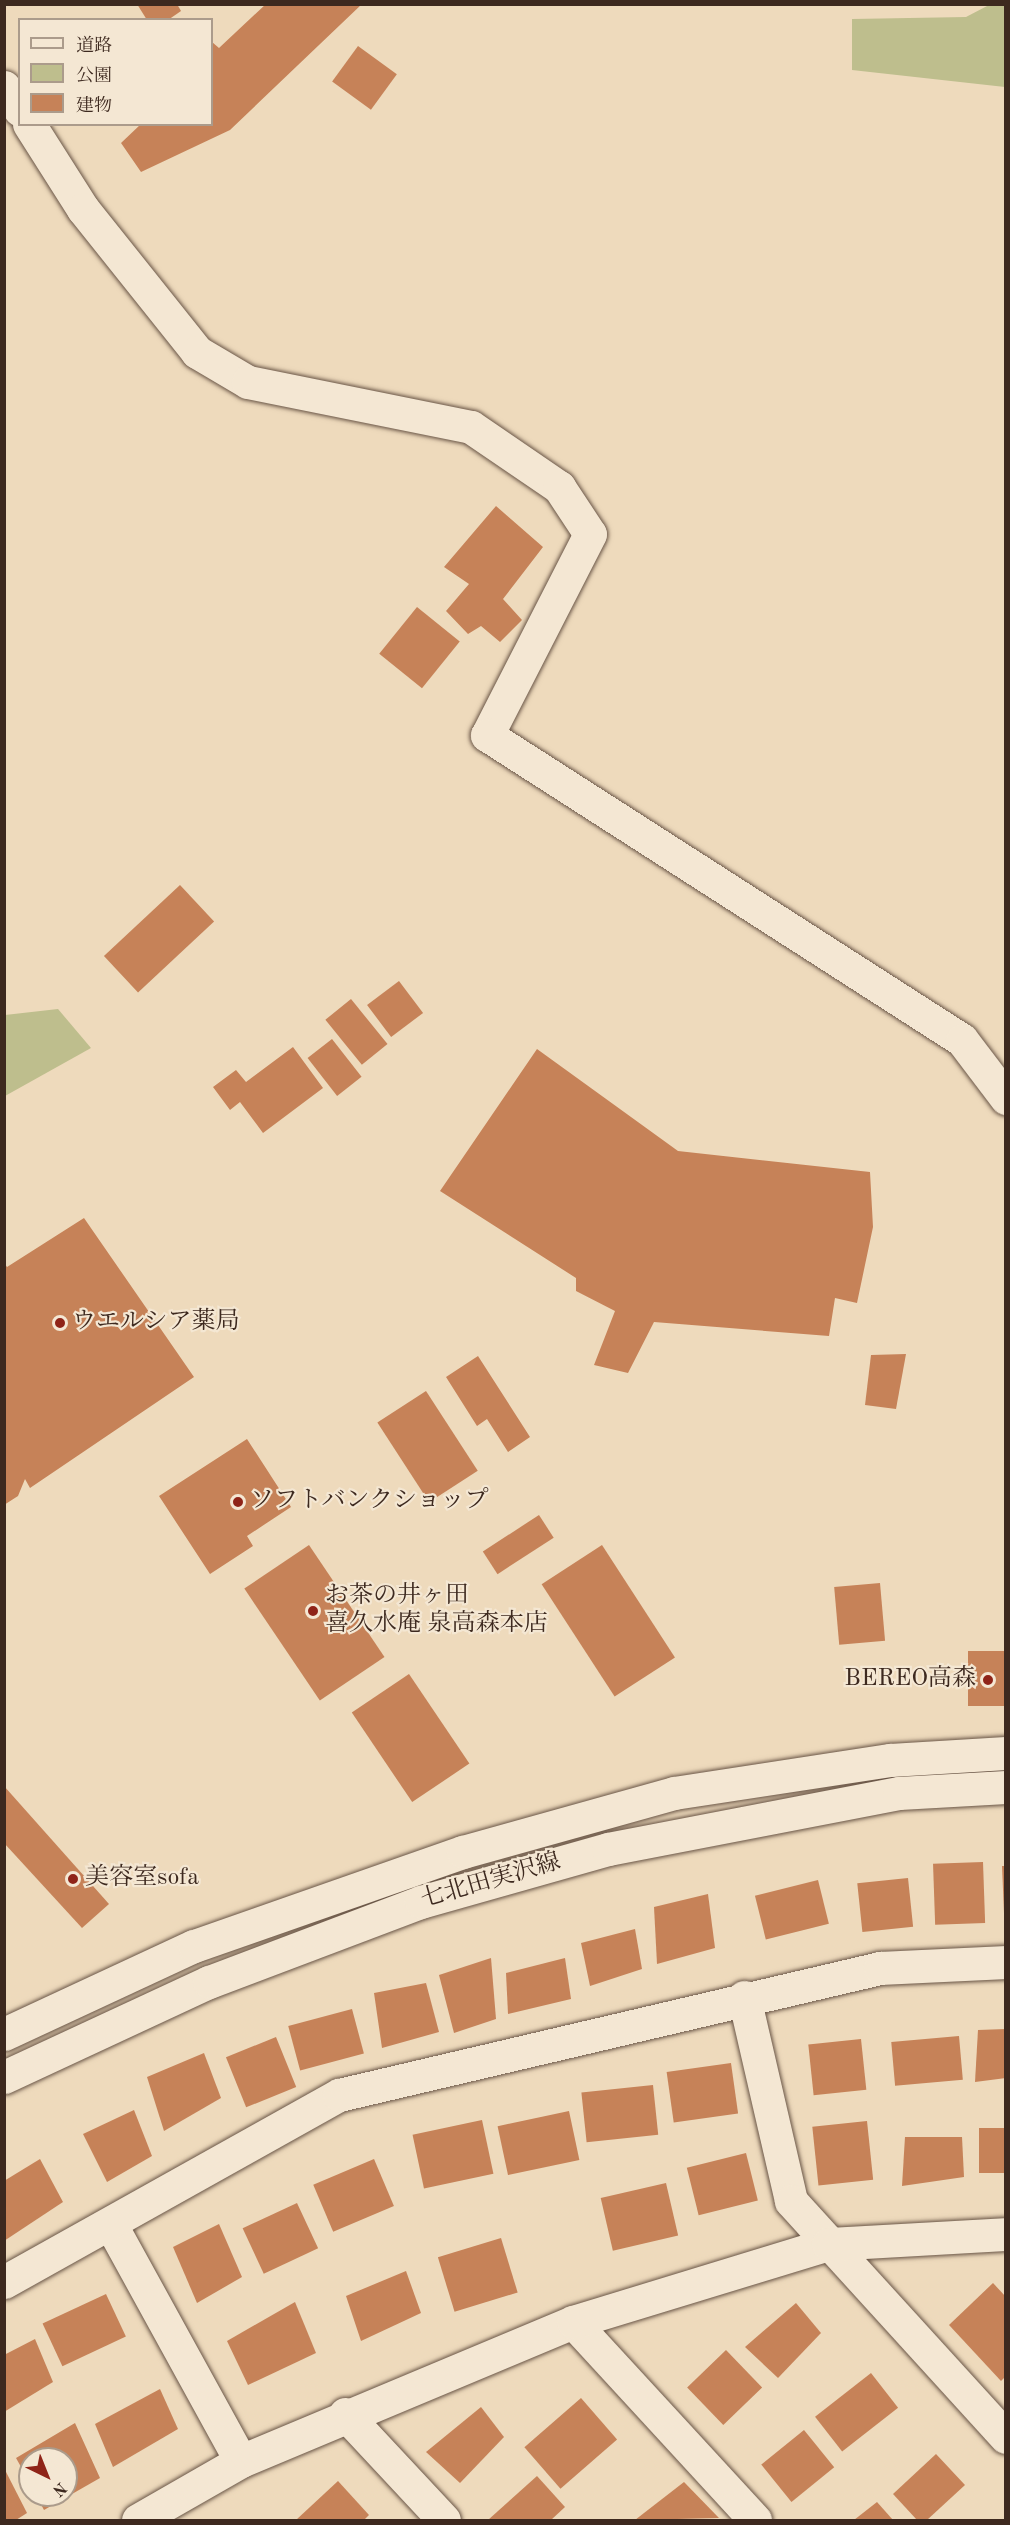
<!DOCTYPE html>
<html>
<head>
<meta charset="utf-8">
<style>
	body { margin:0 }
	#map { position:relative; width:1010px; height:2525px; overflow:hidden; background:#eedabc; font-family:"Old Standard TT","Noto Serif JP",serif }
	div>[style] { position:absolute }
	.green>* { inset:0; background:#bebe8d }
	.building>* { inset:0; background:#c68258; transform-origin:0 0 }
	.roads { filter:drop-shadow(0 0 2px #695546) drop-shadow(0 0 2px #695546) }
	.minor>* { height:33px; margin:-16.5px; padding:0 16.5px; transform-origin:16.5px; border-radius:16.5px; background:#f4e7d3 }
	.dots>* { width:16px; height:16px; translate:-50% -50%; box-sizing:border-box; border:3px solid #f4e7d3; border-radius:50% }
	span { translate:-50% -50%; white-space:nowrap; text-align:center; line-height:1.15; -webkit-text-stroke:4.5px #f4e7d3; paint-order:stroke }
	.poi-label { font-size:24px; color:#3d291f }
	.left { translate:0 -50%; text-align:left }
	.right { translate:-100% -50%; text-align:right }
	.street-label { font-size:24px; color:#3d291f }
	.frame { position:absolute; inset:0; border:6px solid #3d291f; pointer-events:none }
	.legend { position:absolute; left:18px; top:18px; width:195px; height:108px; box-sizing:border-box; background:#f4e7d3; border:2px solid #ab9b8b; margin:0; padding:8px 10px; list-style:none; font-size:18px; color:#3d291f }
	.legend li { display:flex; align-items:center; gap:12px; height:30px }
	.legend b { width:30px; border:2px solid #ab9b8b }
	.north { position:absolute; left:18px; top:2447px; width:60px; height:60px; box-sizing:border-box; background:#f4e7d3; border:2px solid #ab9b8b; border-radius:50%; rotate:137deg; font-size:16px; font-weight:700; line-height:24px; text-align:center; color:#3d291f }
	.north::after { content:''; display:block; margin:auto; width:21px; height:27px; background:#8f2418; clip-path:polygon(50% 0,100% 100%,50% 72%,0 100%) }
</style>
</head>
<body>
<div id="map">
	<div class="green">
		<i style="clip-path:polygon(989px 5px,1005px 5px,1005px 87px,852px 70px,852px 19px,966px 17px)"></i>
		<i style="clip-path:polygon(58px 1009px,91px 1048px,5px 1096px,5px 1015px)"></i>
	</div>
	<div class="building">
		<i style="clip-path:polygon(137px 4px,177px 4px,181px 11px,168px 20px,147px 20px)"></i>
		<i style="clip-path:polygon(266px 4px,362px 4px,230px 130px,141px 172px,121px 143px,141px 124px,212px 124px,212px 42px,219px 48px)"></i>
		<i style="left:358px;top:46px;width:48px;height:44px;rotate:36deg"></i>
		<i style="clip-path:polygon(496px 506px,543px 547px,503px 599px,522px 620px,500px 642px,481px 626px,468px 634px,446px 611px,469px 584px,444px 567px)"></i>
		<i style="left:417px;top:607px;width:55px;height:60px;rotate:39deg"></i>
		<i style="left:180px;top:885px;width:50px;height:104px;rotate:47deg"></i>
		<i style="left:399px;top:981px;width:40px;height:40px;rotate:53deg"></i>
		<i style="left:351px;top:999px;width:58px;height:33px;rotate:51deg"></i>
		<i style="left:332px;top:1039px;width:48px;height:31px;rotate:52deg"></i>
		<i style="clip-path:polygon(293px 1047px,323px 1088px,263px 1133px,240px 1102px,230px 1110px,213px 1087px,236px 1070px,246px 1082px)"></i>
		<i style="clip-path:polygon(537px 1049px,678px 1151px,870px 1172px,873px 1227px,857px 1303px,835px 1298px,829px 1336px,654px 1322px,628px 1373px,594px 1365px,615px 1311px,576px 1291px,576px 1278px,440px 1191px)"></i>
		<i style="clip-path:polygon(84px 1218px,194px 1377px,30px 1488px,25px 1479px,18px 1496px,4px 1505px,4px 1263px,7px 1267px)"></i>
		<i style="clip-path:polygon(906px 1354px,896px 1409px,865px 1405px,871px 1355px)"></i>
		<i style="clip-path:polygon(478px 1356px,530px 1437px,508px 1452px,487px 1419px,477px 1426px,446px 1377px)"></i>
		<i style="left:426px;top:1391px;width:95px;height:58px;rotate:57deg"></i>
		<i style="clip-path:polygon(247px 1439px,291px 1507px,247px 1536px,253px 1546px,210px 1574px,159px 1496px)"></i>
		<i style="left:539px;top:1515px;width:27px;height:67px;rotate:57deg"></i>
		<i style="left:309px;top:1545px;width:135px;height:78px;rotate:56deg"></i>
		<i style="left:602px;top:1545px;width:134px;height:72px;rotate:57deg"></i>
		<i style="left:880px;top:1583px;width:58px;height:46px;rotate:85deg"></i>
		<i style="left:1006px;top:1651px;width:55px;height:38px;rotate:90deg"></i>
		<i style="left:409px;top:1674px;width:108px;height:69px;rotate:56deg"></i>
		<i style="clip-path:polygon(4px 1786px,109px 1904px,82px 1928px,4px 1843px)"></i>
		<i style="left:983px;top:1862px;width:61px;height:50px;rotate:88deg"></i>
		<i style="clip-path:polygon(1002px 1866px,1006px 1866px,1006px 1913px,1004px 1913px)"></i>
		<i style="left:908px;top:1878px;width:49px;height:51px;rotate:84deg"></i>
		<i style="left:818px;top:1880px;width:45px;height:65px;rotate:76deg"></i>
		<i style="clip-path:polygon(708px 1894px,715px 1948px,657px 1964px,654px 1907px)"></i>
		<i style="clip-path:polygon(635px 1929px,642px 1969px,590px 1986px,581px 1943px)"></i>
		<i style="clip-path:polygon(491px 1958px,496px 2019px,454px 2033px,439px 1975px)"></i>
		<i style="clip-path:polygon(565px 1958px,571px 1999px,508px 2014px,506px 1973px)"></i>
		<i style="clip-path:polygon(426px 1983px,439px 2032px,382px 2048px,374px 1993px)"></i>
		<i style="left:352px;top:2009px;width:46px;height:66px;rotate:75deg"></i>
		<i style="clip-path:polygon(1006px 2029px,1006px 2078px,975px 2082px,978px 2030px)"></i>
		<i style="left:959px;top:2036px;width:44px;height:68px;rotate:85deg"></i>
		<i style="left:276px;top:2037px;width:54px;height:54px;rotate:68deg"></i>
		<i style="left:861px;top:2039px;width:51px;height:53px;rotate:84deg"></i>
		<i style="clip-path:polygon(204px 2053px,221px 2098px,164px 2131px,147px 2077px)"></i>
		<i style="left:731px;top:2063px;width:51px;height:65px;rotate:82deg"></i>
		<i style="left:653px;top:2085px;width:50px;height:72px;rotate:84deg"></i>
		<i style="clip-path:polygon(134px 2110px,152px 2156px,107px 2182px,83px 2134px)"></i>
		<i style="left:569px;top:2111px;width:50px;height:73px;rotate:78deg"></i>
		<i style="left:482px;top:2120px;width:55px;height:71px;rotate:78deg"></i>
		<i style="left:867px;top:2121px;width:59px;height:55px;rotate:84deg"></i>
		<i style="left:1006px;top:2128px;width:45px;height:27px;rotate:90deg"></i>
		<i style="clip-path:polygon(905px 2137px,962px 2137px,964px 2177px,902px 2186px)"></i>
		<i style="left:746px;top:2153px;width:49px;height:61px;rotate:76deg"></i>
		<i style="clip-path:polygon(40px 2159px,63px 2202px,4px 2241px,4px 2181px)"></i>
		<i style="left:374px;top:2159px;width:51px;height:66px;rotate:67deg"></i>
		<i style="left:666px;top:2183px;width:54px;height:67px;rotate:77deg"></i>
		<i style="left:297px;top:2203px;width:50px;height:60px;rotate:65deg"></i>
		<i style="clip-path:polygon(219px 2224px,242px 2277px,197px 2303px,173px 2247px)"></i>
		<i style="left:501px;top:2238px;width:57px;height:66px;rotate:73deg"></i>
		<i style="clip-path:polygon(406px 2271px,421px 2313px,361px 2341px,346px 2296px)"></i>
		<i style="clip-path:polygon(993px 2283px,1006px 2297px,1006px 2376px,1001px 2381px,949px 2325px)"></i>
		<i style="left:106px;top:2294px;width:47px;height:70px;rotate:65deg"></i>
		<i style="clip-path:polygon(295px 2302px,316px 2353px,248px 2385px,227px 2341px)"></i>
		<i style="clip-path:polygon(796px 2303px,821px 2333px,778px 2378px,745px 2347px)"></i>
		<i style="clip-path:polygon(35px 2339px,53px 2382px,4px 2412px,4px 2355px)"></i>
		<i style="left:726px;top:2350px;width:52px;height:54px;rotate:46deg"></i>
		<i style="left:871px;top:2373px;width:44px;height:71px;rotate:52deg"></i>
		<i style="clip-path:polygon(160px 2389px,178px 2429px,113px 2467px,95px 2424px)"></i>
		<i style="left:581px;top:2398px;width:55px;height:75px;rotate:49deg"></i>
		<i style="clip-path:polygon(481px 2407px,504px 2437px,460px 2483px,426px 2452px)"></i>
		<i style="clip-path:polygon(75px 2423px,100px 2478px,44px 2510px,36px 2495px,66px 2495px,66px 2459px,30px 2459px,30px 2483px,16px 2458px)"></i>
		<i style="left:804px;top:2430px;width:48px;height:55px;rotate:51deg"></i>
		<i style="clip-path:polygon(936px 2454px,965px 2485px,927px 2520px,917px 2520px,893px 2494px)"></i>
		<i style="clip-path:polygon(4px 2468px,27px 2513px,16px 2520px,4px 2520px)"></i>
		<i style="clip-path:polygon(537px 2476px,565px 2507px,551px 2520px,488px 2520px)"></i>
		<i style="clip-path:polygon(338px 2481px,369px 2515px,364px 2520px,296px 2520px)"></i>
		<i style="clip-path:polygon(684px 2482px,719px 2518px,635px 2520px)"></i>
		<i style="clip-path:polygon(877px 2502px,893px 2520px,854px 2520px)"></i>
	</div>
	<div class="roads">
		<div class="minor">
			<i style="left:4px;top:87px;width:28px;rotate:55deg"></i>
			<i style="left:29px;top:124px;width:101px;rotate:57.6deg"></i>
			<i style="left:83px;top:209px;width:183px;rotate:51.4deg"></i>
			<i style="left:197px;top:352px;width:59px;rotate:30.5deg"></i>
			<i style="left:248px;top:382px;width:227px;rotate:11.4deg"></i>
			<i style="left:471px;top:427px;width:107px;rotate:34.3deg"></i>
			<i style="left:559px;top:487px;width:56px;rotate:56.6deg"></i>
			<i style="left:590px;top:534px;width:226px;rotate:117.1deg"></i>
			<i style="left:487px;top:735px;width:564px;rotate:32.7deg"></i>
			<i style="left:962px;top:1040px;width:73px;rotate:52.8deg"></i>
			<i style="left:744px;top:1997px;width:209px;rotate:77deg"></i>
			<i style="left:791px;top:2201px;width:319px;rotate:47.7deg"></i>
			<i style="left:4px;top:2034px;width:209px;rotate:-24.9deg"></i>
			<i style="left:194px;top:1946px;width:285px;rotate:-19.3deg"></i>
			<i style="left:463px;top:1852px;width:219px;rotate:-15.6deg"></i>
			<i style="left:674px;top:1793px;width:219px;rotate:-8.7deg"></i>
			<i style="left:890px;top:1760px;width:116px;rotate:-3.5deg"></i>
			<i style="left:4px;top:2077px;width:226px;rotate:-24.9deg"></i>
			<i style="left:209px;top:1982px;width:227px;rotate:-20.7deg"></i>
			<i style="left:421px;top:1902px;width:194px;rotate:-15.8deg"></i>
			<i style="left:608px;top:1849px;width:296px;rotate:-10.9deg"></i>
			<i style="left:899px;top:1793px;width:107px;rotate:-3.2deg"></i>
			<i style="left:111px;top:2225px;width:269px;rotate:61.2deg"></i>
			<i style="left:4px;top:2282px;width:384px;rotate:-29.2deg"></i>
			<i style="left:339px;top:2095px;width:556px;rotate:-13.21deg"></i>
			<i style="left:880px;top:1968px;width:126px;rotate:-2.7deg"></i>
			<i style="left:573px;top:2322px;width:269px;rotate:47.4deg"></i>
			<i style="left:345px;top:2414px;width:145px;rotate:47deg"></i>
			<i style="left:138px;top:2520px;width:119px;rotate:-29.8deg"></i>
			<i style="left:241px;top:2461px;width:360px;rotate:-22.7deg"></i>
			<i style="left:573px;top:2322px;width:267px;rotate:-17deg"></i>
			<i style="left:828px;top:2244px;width:178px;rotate:-3.2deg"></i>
		</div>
	</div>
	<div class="dots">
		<i style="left:60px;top:1323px;background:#8f2418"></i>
		<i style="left:238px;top:1502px;background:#8f2418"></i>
		<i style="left:313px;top:1611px;background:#8f2418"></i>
		<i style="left:988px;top:1680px;background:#8f2418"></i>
		<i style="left:73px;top:1879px;background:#8f2418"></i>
	</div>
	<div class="poi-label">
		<span class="left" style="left:72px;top:1323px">ウエルシア薬局</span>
		<span class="left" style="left:250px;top:1502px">ソフトバンクショップ</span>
		<span class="left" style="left:325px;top:1611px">お茶の井ヶ田<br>喜久水庵 泉高森本店</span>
		<span class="right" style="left:976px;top:1680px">BEREO高森</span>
		<span class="left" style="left:85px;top:1879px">美容室sofa</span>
	</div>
	<div class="street-label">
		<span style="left:491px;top:1882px;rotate:-16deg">七北田実沢線</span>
	</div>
	<div class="frame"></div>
	<ul class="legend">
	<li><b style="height:8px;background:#f4e7d3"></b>道路</li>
	<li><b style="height:16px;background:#bebe8d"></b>公園</li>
	<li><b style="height:16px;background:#c68258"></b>建物</li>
	</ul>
	<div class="north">N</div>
</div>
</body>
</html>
